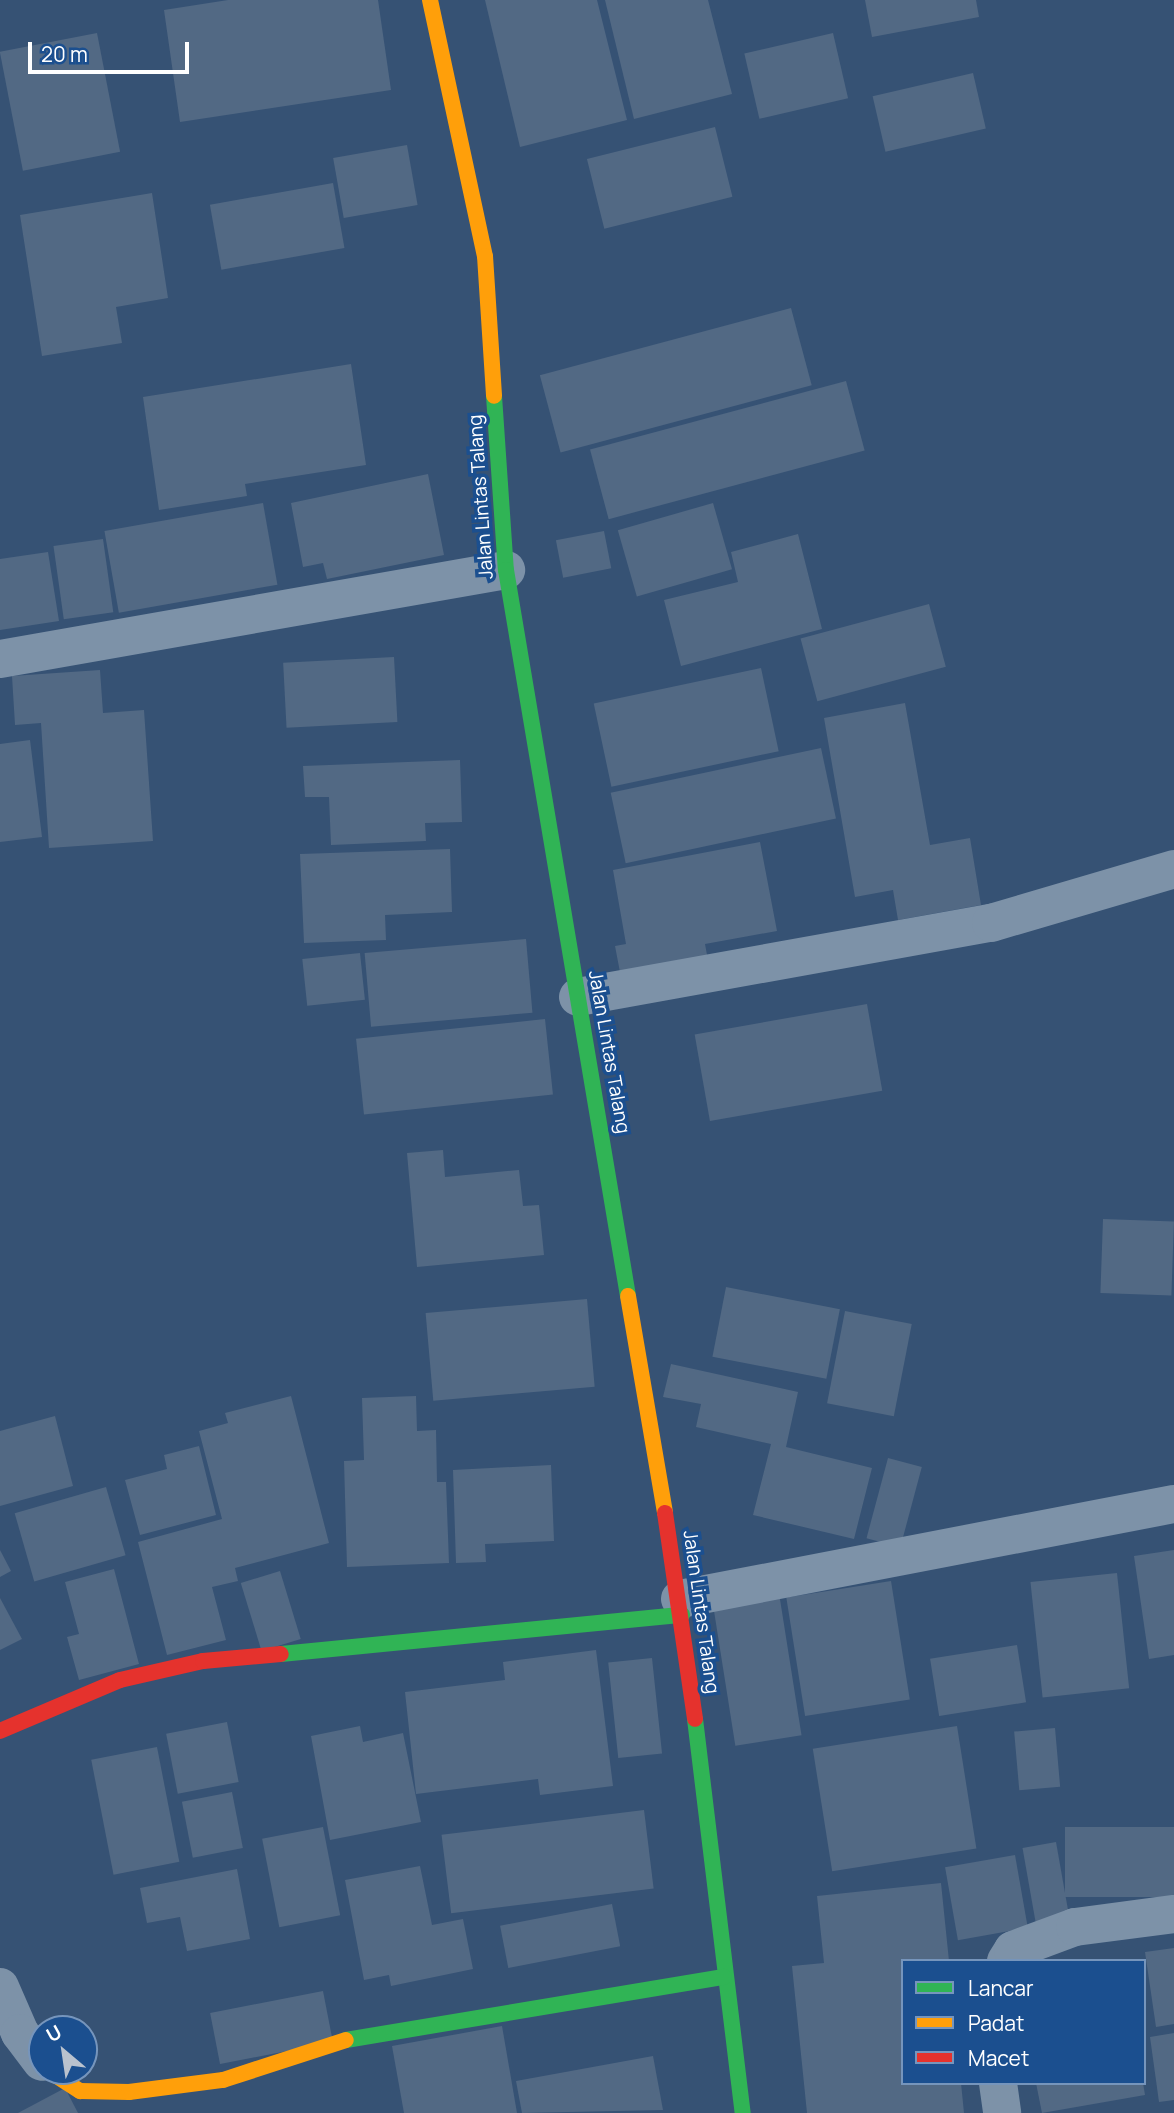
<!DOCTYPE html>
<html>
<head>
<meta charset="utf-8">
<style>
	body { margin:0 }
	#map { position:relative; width:1174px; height:2113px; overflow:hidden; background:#365274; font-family:Manrope,sans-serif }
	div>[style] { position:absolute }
	.building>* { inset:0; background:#526984; transform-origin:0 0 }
	.street>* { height:38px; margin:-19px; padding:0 19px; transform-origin:19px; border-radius:19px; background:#7d92a8 }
	.fast>* { height:16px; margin:-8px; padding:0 8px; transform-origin:8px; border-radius:8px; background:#30b455 }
	.slow>* { height:16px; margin:-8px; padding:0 8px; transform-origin:8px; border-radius:8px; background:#ff9f0a }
	.jam>* { height:16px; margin:-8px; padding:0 8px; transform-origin:8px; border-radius:8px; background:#e5322d }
	span { translate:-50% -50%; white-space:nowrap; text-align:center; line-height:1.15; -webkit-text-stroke:7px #1b4f8f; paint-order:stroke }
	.street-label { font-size:19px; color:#fff }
	.legend { position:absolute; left:901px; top:1959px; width:245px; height:126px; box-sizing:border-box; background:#1b4f8f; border:2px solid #7695bc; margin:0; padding:9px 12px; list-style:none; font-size:21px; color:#fff }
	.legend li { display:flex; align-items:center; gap:14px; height:35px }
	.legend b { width:35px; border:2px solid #7695bc }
	.north { position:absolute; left:28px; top:2015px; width:70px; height:70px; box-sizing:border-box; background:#1b4f8f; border:2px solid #7695bc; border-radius:50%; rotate:331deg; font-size:19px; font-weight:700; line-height:28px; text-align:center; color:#fff }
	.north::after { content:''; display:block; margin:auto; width:24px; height:32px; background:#b9c2ce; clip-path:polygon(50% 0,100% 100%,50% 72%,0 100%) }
	.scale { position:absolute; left:28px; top:42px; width:161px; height:32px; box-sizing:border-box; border:4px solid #fff; border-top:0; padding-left:9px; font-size:21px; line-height:24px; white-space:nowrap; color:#fff; -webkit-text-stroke:5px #1b4f8f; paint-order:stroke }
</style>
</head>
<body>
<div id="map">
	<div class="building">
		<i style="clip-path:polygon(228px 0,378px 0,391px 90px,180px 122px,164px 10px)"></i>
		<i style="clip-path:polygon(485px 0,597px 0,627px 120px,520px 147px)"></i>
		<i style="clip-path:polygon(605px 0,708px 0,732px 94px,634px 119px)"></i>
		<i style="clip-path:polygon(865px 0,976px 0,979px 17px,872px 37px)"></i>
		<i style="left:97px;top:33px;width:121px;height:99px;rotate:79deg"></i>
		<i style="left:833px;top:33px;width:67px;height:91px;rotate:77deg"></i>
		<i style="left:973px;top:73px;width:57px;height:103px;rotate:77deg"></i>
		<i style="left:715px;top:127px;width:72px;height:132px;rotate:76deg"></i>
		<i style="left:407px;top:145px;width:61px;height:75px;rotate:80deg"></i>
		<i style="left:333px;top:183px;width:66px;height:125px;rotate:80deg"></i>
		<i style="clip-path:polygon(152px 193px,168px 298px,116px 307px,122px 343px,42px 356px,20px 215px)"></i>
		<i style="left:791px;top:308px;width:80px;height:260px;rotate:75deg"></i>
		<i style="clip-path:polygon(351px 364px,366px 465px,245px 484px,247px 496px,159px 510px,143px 397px)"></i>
		<i style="left:846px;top:381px;width:72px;height:265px;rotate:75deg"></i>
		<i style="clip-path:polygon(428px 474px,444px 555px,327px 579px,323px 563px,303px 567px,291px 503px)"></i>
		<i style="left:263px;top:503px;width:83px;height:161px;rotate:80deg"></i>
		<i style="left:713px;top:503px;width:69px;height:99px;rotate:74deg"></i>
		<i style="left:604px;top:531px;width:38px;height:49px;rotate:79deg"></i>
		<i style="clip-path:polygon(798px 534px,822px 629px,681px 666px,664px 600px,738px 582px,731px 552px)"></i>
		<i style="left:103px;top:539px;width:74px;height:50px;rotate:82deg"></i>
		<i style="clip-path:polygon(48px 552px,59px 621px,0 630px,0 559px)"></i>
		<i style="left:929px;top:604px;width:65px;height:133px;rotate:75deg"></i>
		<i style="left:394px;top:657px;width:65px;height:111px;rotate:87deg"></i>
		<i style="left:761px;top:668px;width:85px;height:171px;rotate:78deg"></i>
		<i style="clip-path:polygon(100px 670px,103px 713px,144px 710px,153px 841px,49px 848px,41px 723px,15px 725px,12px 676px)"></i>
		<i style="clip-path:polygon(905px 703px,930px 845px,970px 838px,981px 905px,898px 920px,893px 890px,855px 897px,824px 718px)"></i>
		<i style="clip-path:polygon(30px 740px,42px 837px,0 842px,0 744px)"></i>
		<i style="left:821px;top:748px;width:72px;height:215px;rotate:78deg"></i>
		<i style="clip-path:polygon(460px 760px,462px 822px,425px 823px,426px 841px,331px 845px,329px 797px,305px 797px,303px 766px)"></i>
		<i style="clip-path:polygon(760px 842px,777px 931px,705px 944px,710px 971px,623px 988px,615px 946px,626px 944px,613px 870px)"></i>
		<i style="clip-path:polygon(450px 849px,452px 912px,385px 915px,386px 940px,304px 943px,300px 854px)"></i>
		<i style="left:526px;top:939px;width:74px;height:162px;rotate:85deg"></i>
		<i style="left:360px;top:953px;width:47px;height:58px;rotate:84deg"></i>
		<i style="left:867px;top:1004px;width:88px;height:175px;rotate:80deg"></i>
		<i style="left:545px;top:1019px;width:76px;height:190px;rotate:84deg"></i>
		<i style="clip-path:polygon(443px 1150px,445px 1177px,519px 1170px,523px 1206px,539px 1205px,544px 1255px,417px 1267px,407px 1153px)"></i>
		<i style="left:1103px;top:1219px;width:71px;height:74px;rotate:2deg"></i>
		<i style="left:726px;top:1287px;width:116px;height:71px;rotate:11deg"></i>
		<i style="left:587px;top:1299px;width:88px;height:162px;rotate:85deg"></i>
		<i style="left:845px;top:1311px;width:68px;height:94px;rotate:11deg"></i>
		<i style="clip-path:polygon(671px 1364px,798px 1392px,786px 1447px,872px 1468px,854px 1539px,753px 1515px,771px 1444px,696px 1427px,701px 1404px,663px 1397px)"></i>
		<i style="clip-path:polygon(291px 1396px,329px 1543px,235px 1568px,238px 1581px,212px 1587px,226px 1640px,167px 1655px,138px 1542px,222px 1519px,199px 1431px,228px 1423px,225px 1413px)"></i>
		<i style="clip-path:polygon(416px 1396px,417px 1431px,436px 1430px,437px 1482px,446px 1482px,449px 1563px,347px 1567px,344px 1461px,364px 1460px,362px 1398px)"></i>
		<i style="clip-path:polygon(55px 1416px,73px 1486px,0 1506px,0 1431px)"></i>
		<i style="clip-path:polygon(199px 1446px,216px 1515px,140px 1535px,125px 1480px,167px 1469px,164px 1455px)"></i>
		<i style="left:888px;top:1458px;width:35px;height:83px;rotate:15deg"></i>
		<i style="clip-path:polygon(551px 1465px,554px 1541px,485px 1544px,486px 1562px,456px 1563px,453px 1470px)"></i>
		<i style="left:106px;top:1487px;width:71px;height:95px;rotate:74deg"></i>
		<i style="clip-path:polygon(0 1550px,11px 1571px,0 1577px)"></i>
		<i style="clip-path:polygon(1174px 1550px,1174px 1655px,1149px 1659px,1134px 1556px)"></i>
		<i style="clip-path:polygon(114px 1569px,139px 1664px,79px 1680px,67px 1637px,79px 1634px,65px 1582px)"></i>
		<i style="left:280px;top:1571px;width:71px;height:41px;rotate:73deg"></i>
		<i style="left:1117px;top:1573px;width:116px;height:87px;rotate:84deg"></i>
		<i style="left:891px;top:1581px;width:120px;height:106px;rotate:81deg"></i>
		<i style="left:779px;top:1593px;width:144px;height:67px;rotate:81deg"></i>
		<i style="clip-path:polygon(0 1598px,22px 1639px,0 1650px)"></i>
		<i style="left:1017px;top:1645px;width:58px;height:88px;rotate:81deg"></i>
		<i style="clip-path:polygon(596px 1650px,613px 1786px,540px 1795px,538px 1779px,416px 1794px,405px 1692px,505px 1680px,503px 1662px)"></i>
		<i style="left:652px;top:1658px;width:96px;height:44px;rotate:84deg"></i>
		<i style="left:227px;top:1722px;width:61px;height:62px;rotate:79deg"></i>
		<i style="clip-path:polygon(360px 1726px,363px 1742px,403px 1733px,421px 1822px,330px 1840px,311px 1736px)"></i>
		<i style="left:957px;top:1726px;width:124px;height:146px;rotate:81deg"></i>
		<i style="left:1055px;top:1728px;width:59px;height:41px;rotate:85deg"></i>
		<i style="left:157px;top:1747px;width:117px;height:67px;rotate:79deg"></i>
		<i style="left:232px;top:1792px;width:57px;height:51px;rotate:79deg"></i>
		<i style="left:644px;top:1810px;width:79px;height:204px;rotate:83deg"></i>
		<i style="left:323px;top:1827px;width:90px;height:62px;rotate:79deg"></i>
		<i style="left:1174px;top:1827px;width:70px;height:109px;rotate:90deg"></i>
		<i style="left:1056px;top:1842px;width:75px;height:34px;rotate:80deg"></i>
		<i style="left:1015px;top:1855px;width:74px;height:71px;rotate:80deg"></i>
		<i style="clip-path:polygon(420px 1866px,432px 1925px,463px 1919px,473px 1969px,391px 1986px,389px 1975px,364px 1980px,345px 1880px)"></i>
		<i style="clip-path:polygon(237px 1869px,250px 1939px,187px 1951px,180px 1917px,147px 1923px,140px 1888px)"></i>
		<i style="clip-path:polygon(941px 1883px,949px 1961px,903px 1961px,903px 2083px,961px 2083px,964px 2113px,807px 2113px,792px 1966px,824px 1963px,817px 1896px)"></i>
		<i style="left:612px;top:1904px;width:43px;height:114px;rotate:79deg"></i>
		<i style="clip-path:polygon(1174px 1948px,1174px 2024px,1156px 2027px,1145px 1952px)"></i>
		<i style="left:323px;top:1991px;width:52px;height:115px;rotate:79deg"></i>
		<i style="clip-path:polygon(502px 2026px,517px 2113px,404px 2113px,392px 2046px)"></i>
		<i style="clip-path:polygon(1174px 2033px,1174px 2100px,1159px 2102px,1150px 2037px)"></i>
		<i style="clip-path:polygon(653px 2056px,663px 2110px,522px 2113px,516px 2081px)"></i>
		<i style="clip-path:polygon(1036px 2083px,1143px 2083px,1145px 2095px,1042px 2113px)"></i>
		<i style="clip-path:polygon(65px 2088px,78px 2113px,18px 2113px)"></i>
	</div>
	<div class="street">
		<i style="left:0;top:659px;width:514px;rotate:-9.98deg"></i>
		<i style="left:578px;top:997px;width:420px;rotate:-10.2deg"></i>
		<i style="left:991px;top:923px;width:191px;rotate:-16.4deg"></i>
		<i style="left:680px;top:1599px;width:503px;rotate:-10.89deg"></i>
		<i style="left:1006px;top:1961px;width:13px;rotate:-58deg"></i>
		<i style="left:1013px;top:1950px;width:66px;rotate:-20.4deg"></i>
		<i style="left:1075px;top:1927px;width:100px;rotate:-7.5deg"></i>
		<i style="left:0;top:1987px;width:50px;rotate:66.5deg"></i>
		<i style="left:20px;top:2033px;width:36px;rotate:53deg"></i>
		<i style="left:998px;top:2083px;width:30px;rotate:82deg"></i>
	</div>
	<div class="fast">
		<i style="left:494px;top:396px;width:174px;rotate:86.1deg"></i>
		<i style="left:506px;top:570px;width:736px;rotate:80.46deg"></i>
		<i style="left:281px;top:1654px;width:403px;rotate:-5.6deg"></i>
		<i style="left:695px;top:1719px;width:397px;rotate:83.1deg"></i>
		<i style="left:346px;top:2040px;width:383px;rotate:-9.5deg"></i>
	</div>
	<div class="slow">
		<i style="left:430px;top:0;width:262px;rotate:77.9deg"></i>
		<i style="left:485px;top:256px;width:140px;rotate:86.3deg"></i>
		<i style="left:628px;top:1296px;width:220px;rotate:80.3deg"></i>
		<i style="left:49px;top:2071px;width:37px;rotate:33deg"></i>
		<i style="left:80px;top:2091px;width:49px;rotate:1.2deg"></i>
		<i style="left:129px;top:2092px;width:95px;rotate:-7.3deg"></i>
		<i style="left:223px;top:2080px;width:129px;rotate:-18deg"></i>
	</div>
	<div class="jam">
		<i style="left:665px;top:1513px;width:208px;rotate:81.7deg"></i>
		<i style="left:0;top:1731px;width:130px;rotate:-23deg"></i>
		<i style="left:120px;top:1680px;width:85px;rotate:-12.9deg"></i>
		<i style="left:203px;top:1661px;width:78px;rotate:-5.1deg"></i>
	</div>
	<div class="street-label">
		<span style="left:481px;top:497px;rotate:-94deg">Jalan Lintas Talang</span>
		<span style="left:609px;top:1052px;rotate:80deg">Jalan Lintas Talang</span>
		<span style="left:701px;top:1612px;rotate:82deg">Jalan Lintas Talang</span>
	</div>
	<ul class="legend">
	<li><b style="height:9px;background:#30b455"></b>Lancar</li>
	<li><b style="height:9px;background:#ff9f0a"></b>Padat</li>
	<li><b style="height:9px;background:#e5322d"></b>Macet</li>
	</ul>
	<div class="north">U</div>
	<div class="scale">20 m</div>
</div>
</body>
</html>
